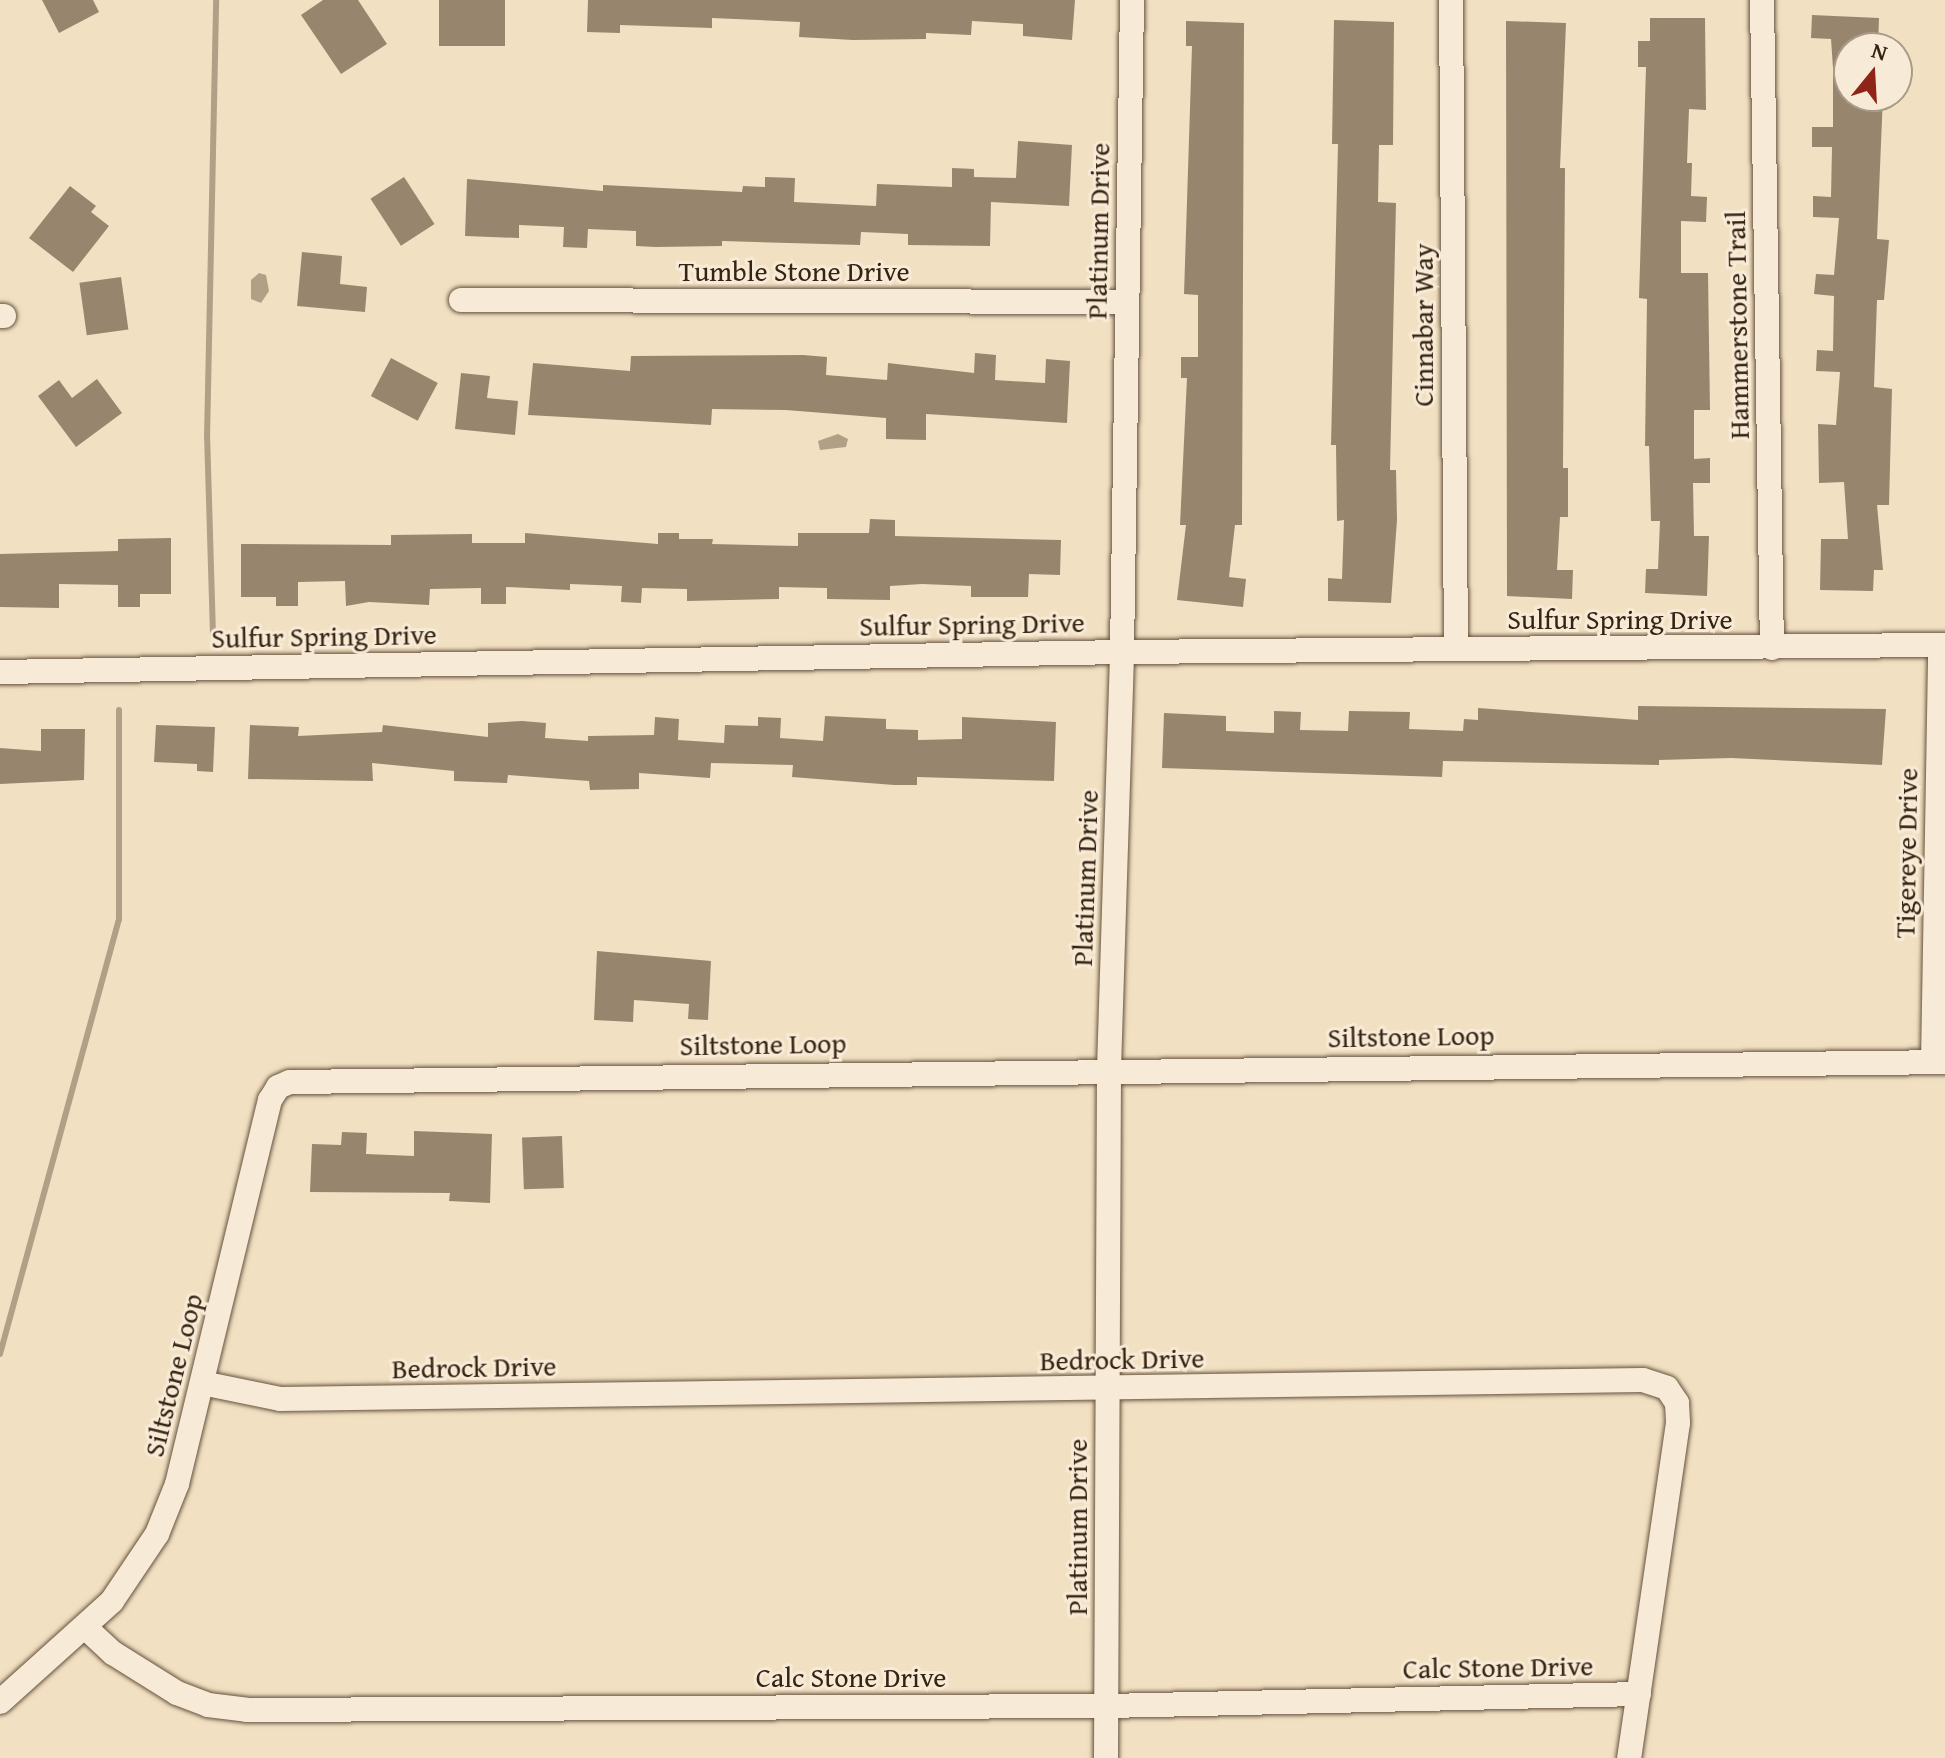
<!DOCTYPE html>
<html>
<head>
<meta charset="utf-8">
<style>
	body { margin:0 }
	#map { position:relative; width:1945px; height:1758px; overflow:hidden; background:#f2e0c2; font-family:"Gentium Book Plus",serif }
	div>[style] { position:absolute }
	.water>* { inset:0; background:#b2a086 }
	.stream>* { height:6px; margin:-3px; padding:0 3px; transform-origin:3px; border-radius:3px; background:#b2a086 }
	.building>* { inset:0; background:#98856e; transform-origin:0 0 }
	.roads { filter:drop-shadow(0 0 2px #65523e) drop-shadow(0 0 2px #65523e) }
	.minor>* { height:24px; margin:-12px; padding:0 12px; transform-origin:12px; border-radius:12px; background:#f7ebd7 }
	span { translate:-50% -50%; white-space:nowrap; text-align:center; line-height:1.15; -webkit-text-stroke:6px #f7ebd7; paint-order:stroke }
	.street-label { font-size:28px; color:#362312 }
	.north { position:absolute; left:1833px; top:32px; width:80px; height:80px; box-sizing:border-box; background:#f7ebd7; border:2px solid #aa9b88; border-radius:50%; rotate:18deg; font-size:22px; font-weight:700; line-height:32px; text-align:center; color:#362312 }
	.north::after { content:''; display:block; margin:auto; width:28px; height:36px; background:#8f2418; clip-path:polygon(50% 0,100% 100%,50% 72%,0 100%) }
</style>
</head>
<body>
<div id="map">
	<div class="water">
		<i style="clip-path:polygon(259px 273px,266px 275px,269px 291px,261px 303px,251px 299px,251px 280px)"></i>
		<i style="clip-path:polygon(838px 434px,848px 439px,846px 447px,820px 450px,818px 441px)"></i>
	</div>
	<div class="stream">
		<i style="left:213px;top:635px;width:197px;rotate:-91.7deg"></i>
		<i style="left:207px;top:438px;width:438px;rotate:-88.8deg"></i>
		<i style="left:0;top:1354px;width:451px;rotate:-74.7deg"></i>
		<i style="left:119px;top:919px;width:209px;rotate:-90deg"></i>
	</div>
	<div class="building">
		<i style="clip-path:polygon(42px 0,93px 0,99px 12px,59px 33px)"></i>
		<i style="clip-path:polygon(323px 0,358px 0,387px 44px,341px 74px,301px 15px)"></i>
		<i style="left:439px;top:0;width:66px;height:46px"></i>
		<i style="clip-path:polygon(588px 0,1075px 0,1072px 40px,1023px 36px,1023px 24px,972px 21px,971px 35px,926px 33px,926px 39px,853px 40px,799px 37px,800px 22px,712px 18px,712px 28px,620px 25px,620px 33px,587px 32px)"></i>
		<i style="clip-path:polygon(1812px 15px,1879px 18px,1878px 48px,1849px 48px,1849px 96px,1883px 96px,1877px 239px,1889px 240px,1884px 300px,1877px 300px,1874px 387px,1892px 389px,1889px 505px,1877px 505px,1883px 570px,1874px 570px,1873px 591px,1820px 590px,1821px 539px,1848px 539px,1844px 482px,1819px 483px,1818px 424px,1836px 425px,1840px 372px,1816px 371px,1817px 350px,1833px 351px,1834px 296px,1814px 294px,1816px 274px,1834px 275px,1839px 218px,1813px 217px,1813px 196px,1831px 197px,1832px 147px,1812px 147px,1812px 127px,1833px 127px,1833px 68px,1831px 39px,1811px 38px)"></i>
		<i style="clip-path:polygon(1650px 18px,1705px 18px,1706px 110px,1689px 109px,1687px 163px,1692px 163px,1691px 196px,1707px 197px,1706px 222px,1681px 221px,1681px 273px,1708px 273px,1710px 410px,1694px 410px,1694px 459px,1710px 458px,1710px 483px,1693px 483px,1694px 536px,1709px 536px,1707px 596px,1645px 593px,1646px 569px,1658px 569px,1660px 521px,1651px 521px,1649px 446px,1645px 446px,1647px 299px,1639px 298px,1646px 67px,1638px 67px,1638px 41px,1650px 41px)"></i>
		<i style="clip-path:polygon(1334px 20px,1394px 22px,1393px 145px,1379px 145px,1378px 202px,1396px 203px,1390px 470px,1396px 470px,1397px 520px,1391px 603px,1328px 601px,1328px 578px,1342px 579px,1344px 520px,1337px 521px,1336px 445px,1331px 445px,1338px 144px,1332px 144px)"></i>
		<i style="clip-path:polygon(1186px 21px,1244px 23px,1242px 525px,1235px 525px,1229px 577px,1246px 579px,1243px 607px,1177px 600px,1186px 525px,1180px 525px,1187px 378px,1181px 378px,1181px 357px,1198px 357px,1198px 295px,1184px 294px,1192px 46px,1186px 46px)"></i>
		<i style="clip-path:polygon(1506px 21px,1566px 23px,1560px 168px,1565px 168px,1563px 468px,1568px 468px,1568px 517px,1560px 517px,1557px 570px,1573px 570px,1572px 599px,1507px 596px)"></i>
		<i style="clip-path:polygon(1018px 141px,1072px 145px,1069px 206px,991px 202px,990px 246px,908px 245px,908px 234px,861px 232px,860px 245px,722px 241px,722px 246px,656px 247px,636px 246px,636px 231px,588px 229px,587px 248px,563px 247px,564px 227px,519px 225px,519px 238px,465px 236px,467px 179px,603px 191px,603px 185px,742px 192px,743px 186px,765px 187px,765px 177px,795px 178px,794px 202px,876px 206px,877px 184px,952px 187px,952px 168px,974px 169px,974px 177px,1016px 178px)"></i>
		<i style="left:404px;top:177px;width:56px;height:40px;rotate:57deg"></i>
		<i style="clip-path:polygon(70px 186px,96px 206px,91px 212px,109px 226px,73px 272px,29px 238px)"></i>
		<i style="clip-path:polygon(302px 252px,342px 256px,340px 284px,367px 287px,365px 312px,297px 306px)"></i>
		<i style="left:121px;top:277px;width:53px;height:42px;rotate:82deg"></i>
		<i style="clip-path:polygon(975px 353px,996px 355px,995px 380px,1045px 383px,1046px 359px,1070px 361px,1067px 423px,926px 414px,926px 440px,886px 439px,886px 418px,786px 410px,712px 409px,711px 425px,528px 415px,533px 363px,630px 371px,631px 356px,803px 355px,827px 357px,826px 375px,887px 380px,888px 363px,974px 373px)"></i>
		<i style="left:391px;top:358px;width:53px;height:43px;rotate:28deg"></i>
		<i style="clip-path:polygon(461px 373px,490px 376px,487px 398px,518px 401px,515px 435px,455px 429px)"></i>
		<i style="clip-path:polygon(97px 379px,122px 413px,76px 447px,38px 396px,59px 380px,72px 398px)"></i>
		<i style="clip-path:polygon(870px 519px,895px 520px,895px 536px,1061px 540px,1060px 575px,1029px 574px,1028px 597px,971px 597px,971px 586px,922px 584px,890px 586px,890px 600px,827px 599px,827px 588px,779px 587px,779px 599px,687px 601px,687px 589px,642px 588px,641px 603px,621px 602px,622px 586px,570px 584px,570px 590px,506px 587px,506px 604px,481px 604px,481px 588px,430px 589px,429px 605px,369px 602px,346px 606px,345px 581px,298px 582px,298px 606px,276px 606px,276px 597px,241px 597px,241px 544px,391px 545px,391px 535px,472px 534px,472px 543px,525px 543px,525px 533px,658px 544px,658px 533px,679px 533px,679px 539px,713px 539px,712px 544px,798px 546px,798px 533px,869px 533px)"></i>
		<i style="clip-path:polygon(171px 538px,171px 594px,140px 594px,140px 607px,118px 607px,118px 585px,59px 584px,59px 608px,0 607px,0 554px,118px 551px,118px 539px)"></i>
		<i style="clip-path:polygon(1638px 706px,1886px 709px,1882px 765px,1731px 758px,1659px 760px,1659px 765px,1443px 761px,1442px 777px,1162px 768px,1164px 713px,1226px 716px,1226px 731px,1274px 733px,1274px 711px,1301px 712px,1300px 730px,1348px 731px,1349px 711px,1410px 712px,1409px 729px,1463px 731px,1464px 719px,1478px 720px,1478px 708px,1638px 720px)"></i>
		<i style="clip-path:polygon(825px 716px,886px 719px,886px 729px,918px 730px,918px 740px,962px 739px,962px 717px,1056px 722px,1054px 781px,917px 777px,917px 785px,894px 785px,792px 777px,793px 765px,711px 763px,710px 778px,639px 773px,639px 789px,590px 790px,589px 781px,508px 775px,507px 783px,454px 781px,454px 771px,372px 763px,373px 781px,248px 779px,250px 725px,299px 727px,298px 736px,382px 732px,383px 725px,488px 737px,488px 723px,522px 721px,546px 723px,545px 738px,588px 741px,588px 736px,654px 735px,655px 717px,679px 719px,678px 740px,724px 743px,725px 725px,758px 726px,758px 717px,781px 718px,780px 738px,823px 741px)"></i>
		<i style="clip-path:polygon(156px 725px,215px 727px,213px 772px,197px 771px,197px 764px,154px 762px)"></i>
		<i style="clip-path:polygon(41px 729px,85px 729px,84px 780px,0 784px,0 748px,41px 751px)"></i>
		<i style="clip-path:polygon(597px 951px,711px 961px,708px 1020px,688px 1019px,689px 1004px,634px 1000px,633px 1022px,594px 1020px)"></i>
		<i style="clip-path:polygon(414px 1131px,492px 1134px,490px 1203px,449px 1201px,450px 1193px,310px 1192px,312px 1144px,341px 1145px,342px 1132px,367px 1133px,366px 1154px,414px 1156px)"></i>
		<i style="left:562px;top:1136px;width:52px;height:40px;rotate:88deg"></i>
	</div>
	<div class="roads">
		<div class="minor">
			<i style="left:1451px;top:0;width:649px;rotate:89.56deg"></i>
			<i style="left:1762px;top:0;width:648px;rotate:89.12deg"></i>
			<i style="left:461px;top:300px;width:665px;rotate:0.17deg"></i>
			<i style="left:0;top:316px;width:4px"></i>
			<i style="left:0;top:672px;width:1122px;rotate:-1.02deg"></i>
			<i style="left:1122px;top:652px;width:823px;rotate:-0.49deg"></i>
			<i style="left:1933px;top:1062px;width:417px;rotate:-89deg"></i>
			<i style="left:202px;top:1383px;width:80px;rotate:11.6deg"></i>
			<i style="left:280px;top:1399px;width:1363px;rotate:-0.8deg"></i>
			<i style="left:1643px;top:1380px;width:25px;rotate:18deg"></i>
			<i style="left:1667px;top:1388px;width:18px;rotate:56deg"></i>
			<i style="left:1677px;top:1403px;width:20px;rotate:87deg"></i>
			<i style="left:1678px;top:1423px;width:339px;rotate:98.3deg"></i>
			<i style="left:86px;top:1628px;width:37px;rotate:43deg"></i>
			<i style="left:113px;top:1653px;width:75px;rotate:32deg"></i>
			<i style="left:177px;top:1693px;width:33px;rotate:21deg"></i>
			<i style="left:208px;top:1705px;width:39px;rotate:7deg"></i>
			<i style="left:247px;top:1710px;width:860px;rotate:-0.27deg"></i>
			<i style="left:1107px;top:1706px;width:532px;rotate:-1.29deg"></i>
			<i style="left:0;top:1702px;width:151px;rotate:-42deg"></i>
			<i style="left:112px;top:1601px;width:81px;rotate:-56.1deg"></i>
			<i style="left:157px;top:1534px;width:54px;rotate:-68.2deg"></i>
			<i style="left:177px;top:1484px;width:395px;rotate:-76.4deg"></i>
			<i style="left:270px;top:1100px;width:15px;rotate:-58deg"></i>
			<i style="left:278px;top:1087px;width:13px;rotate:-23deg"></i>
			<i style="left:290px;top:1082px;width:1655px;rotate:-0.69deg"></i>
			<i style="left:1106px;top:1758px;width:689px;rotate:-89.75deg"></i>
			<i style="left:1109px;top:1069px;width:417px;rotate:-88.2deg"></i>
			<i style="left:1122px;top:652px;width:652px;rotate:-89.12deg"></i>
		</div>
	</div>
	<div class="street-label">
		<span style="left:1098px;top:231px;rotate:-89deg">Platinum Drive</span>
		<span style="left:794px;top:271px">Tumble Stone Drive</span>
		<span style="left:1423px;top:325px;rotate:-90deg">Cinnabar Way</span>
		<span style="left:1737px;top:325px;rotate:-91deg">Hammerstone Trail</span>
		<span style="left:1620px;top:619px">Sulfur Spring Drive</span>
		<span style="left:972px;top:624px;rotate:-1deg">Sulfur Spring Drive</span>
		<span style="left:324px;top:636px;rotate:-1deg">Sulfur Spring Drive</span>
		<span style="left:1906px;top:853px;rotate:-89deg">Tigereye Drive</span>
		<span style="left:1085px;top:878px;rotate:-88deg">Platinum Drive</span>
		<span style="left:1411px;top:1036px;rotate:-1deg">Siltstone Loop</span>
		<span style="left:763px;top:1044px;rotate:-1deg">Siltstone Loop</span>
		<span style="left:1122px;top:1359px;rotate:-1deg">Bedrock Drive</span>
		<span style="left:474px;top:1367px;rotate:-1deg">Bedrock Drive</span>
		<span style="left:173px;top:1375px;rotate:-76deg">Siltstone Loop</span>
		<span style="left:1077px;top:1527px;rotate:-90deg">Platinum Drive</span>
		<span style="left:1498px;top:1667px;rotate:-1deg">Calc Stone Drive</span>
		<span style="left:851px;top:1677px">Calc Stone Drive</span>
	</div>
	<div class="north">N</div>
</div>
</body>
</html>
